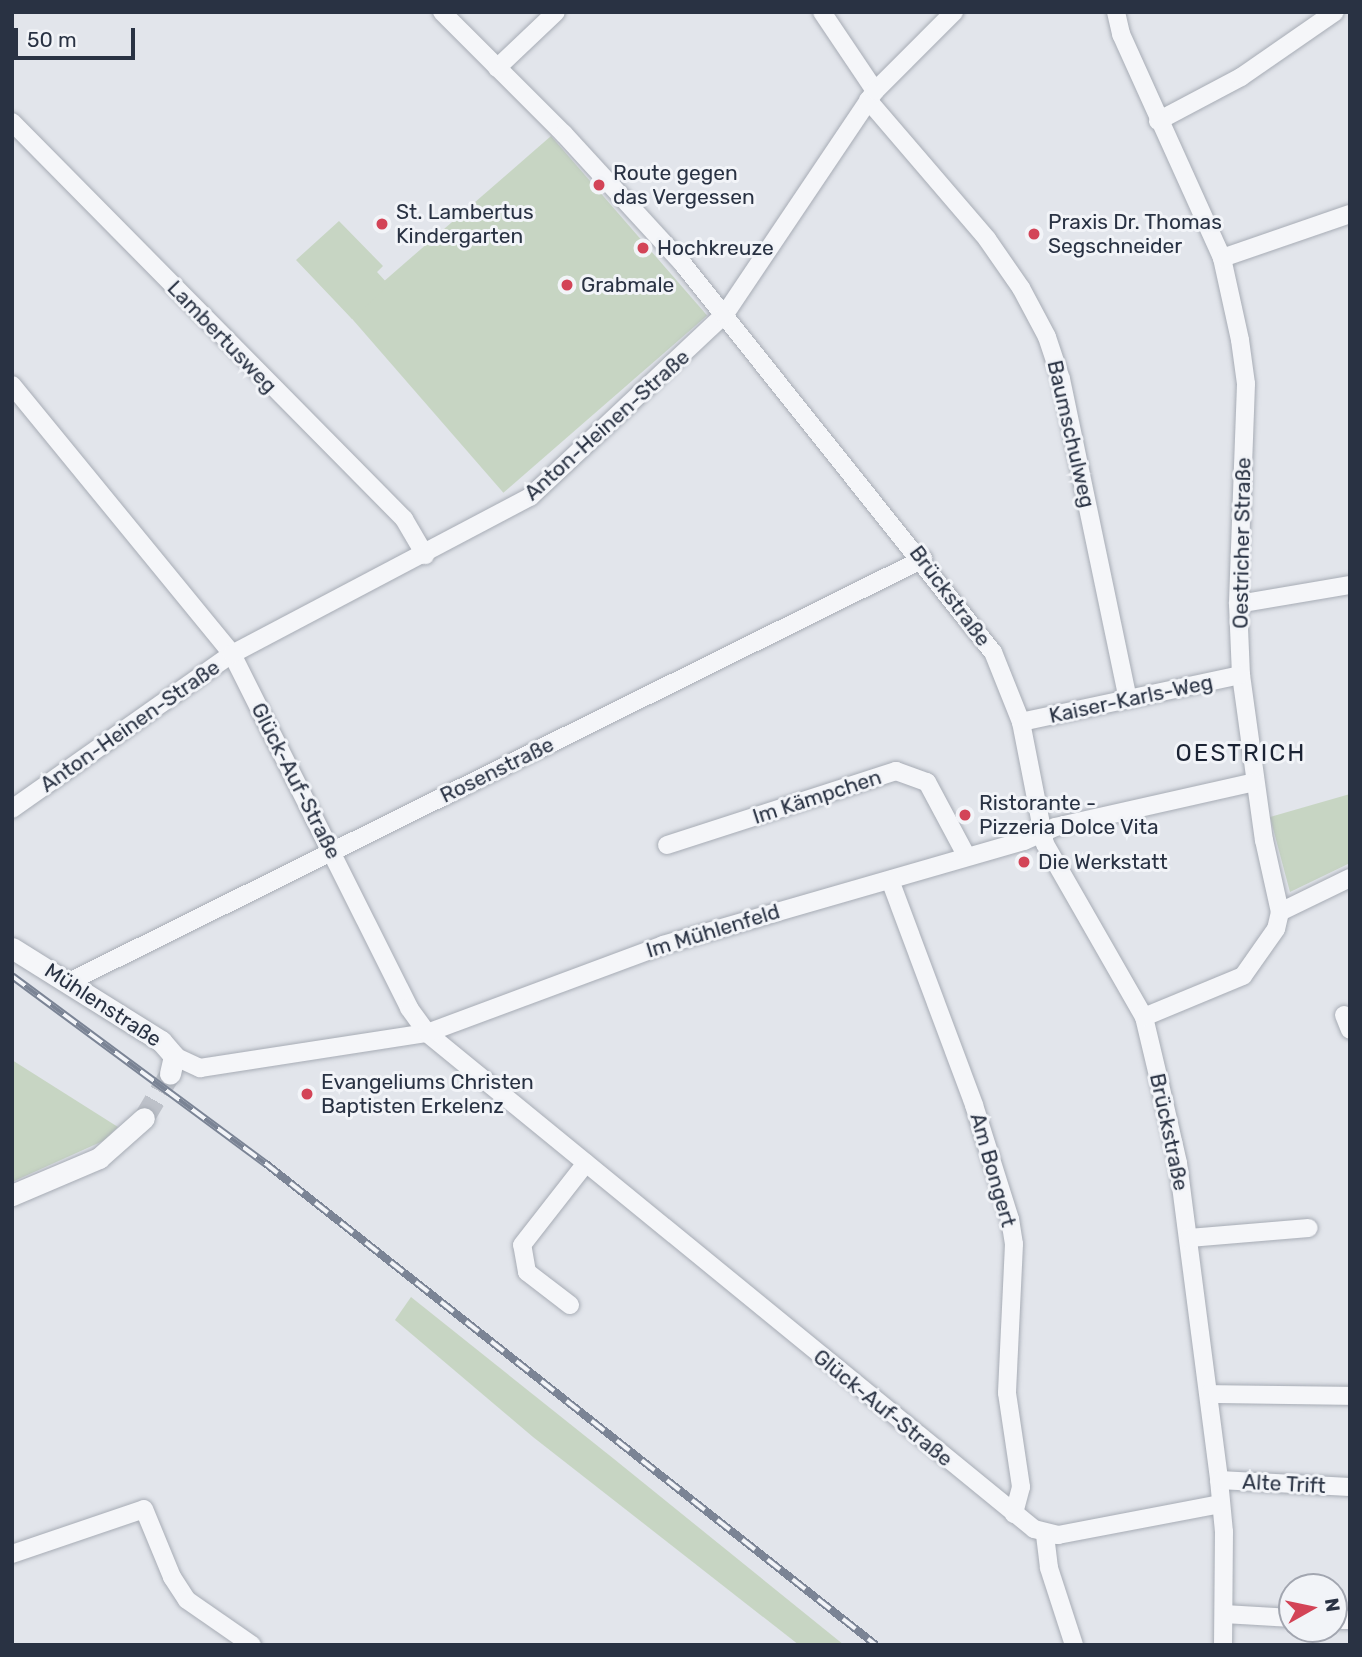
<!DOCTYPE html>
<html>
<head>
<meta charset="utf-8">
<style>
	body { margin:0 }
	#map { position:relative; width:1362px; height:1657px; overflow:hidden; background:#e2e5eb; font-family:Rubik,sans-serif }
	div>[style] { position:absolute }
	.green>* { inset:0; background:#c7d5c3; transform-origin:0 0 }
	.tertiary-tunnel>* { height:21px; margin-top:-10.5px; transform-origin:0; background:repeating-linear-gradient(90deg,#bdc1c9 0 21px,transparent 0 31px) }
	.roads { filter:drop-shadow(0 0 2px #a7acb5) drop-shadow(0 0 2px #a7acb5) }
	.minor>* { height:18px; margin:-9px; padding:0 9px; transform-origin:9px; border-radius:9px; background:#f5f6f9 }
	.tertiary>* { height:21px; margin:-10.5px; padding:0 10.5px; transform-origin:10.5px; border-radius:10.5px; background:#f5f6f9 }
	.rail>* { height:8px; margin-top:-4px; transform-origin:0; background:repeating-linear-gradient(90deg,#f2f4f8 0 16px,#7b8495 0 32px); box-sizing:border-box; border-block:2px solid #7b8495 }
	.dots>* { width:19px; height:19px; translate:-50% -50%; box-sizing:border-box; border:4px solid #f2f4f8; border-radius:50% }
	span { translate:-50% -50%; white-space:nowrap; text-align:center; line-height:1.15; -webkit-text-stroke:6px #f2f4f8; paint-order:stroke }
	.poi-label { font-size:21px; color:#293243 }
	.left { translate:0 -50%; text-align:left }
	.street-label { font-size:21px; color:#293243 }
	.quarter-label { font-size:24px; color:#1b2334; letter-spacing:2px }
	.frame { position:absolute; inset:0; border:14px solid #293243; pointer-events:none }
	.north { position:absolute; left:1278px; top:1573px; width:70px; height:70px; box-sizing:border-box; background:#f2f4f8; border:2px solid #a2a6b0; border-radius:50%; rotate:81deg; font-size:19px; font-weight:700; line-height:28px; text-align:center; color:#293243 }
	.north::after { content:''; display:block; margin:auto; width:24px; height:32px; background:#d34457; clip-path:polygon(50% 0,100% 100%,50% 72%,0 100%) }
	.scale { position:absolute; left:14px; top:28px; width:121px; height:32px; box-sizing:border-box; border:4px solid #293243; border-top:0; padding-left:9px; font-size:21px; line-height:24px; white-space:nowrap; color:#293243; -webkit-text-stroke:5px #f2f4f8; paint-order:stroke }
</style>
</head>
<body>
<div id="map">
	<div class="green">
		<i style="left:551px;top:136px;width:238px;height:270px;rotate:49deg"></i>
		<i style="clip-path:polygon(339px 221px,383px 266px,377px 272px,389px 285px,352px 319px,296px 260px)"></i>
		<i style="clip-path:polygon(1350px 794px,1350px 863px,1290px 892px,1270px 817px)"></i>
		<i style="clip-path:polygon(12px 1060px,118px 1127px,103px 1141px,12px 1182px)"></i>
		<i style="clip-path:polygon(411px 1297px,614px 1459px,844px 1645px,799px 1645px,533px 1437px,395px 1320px)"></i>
	</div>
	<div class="tertiary-tunnel">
		<i style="left:144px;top:1118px;width:51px;rotate:-59.4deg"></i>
	</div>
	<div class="roads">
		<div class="minor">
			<i style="left:442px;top:12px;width:173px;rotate:45deg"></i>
			<i style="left:564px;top:134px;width:176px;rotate:47.5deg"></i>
			<i style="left:683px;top:264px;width:497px;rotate:51.4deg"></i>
			<i style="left:993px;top:652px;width:75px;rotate:68.2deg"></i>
			<i style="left:1021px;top:722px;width:124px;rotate:78.9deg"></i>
			<i style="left:1045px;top:844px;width:199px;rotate:60.2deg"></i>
			<i style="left:1144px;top:1017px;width:65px;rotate:76.6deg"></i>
			<i style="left:1159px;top:1080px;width:85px;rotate:77.1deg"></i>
			<i style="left:1178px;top:1163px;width:320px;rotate:82.6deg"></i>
			<i style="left:1219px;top:1480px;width:52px;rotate:84.5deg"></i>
			<i style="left:1224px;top:1532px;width:113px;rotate:90.5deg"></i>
			<i style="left:822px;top:12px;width:95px;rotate:56.1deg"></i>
			<i style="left:1116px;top:12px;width:23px;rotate:77deg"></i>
			<i style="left:1121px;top:34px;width:246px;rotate:65.7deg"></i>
			<i style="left:1222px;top:258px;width:84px;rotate:77.6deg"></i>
			<i style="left:1240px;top:340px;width:44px;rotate:82.2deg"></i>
			<i style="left:1246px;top:384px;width:220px;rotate:92.1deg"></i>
			<i style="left:1238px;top:604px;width:71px;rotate:87.6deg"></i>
			<i style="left:1241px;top:675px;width:167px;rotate:82.1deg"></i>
			<i style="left:1264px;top:840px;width:74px;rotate:77.5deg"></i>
			<i style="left:1280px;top:912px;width:17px;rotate:103deg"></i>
			<i style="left:1276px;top:929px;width:57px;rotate:125.1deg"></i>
			<i style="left:1243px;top:976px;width:107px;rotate:157.5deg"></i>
			<i style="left:497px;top:68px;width:81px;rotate:-43.5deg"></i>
			<i style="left:868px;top:100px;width:183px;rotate:49.4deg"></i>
			<i style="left:987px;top:239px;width:60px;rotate:55.2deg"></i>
			<i style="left:1021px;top:288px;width:55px;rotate:62deg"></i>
			<i style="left:1047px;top:337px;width:44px;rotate:71.6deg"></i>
			<i style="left:1061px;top:379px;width:327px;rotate:78.2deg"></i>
			<i style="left:1158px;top:121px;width:94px;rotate:-27.9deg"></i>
			<i style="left:1241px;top:77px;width:114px;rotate:-34.7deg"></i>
			<i style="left:12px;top:122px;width:558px;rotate:45.36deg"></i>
			<i style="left:404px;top:519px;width:42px;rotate:59.7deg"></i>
			<i style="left:1222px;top:258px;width:135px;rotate:-19deg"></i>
			<i style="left:12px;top:385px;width:348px;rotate:50.7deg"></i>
			<i style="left:232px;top:654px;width:396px;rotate:63.4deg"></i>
			<i style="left:409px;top:1008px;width:31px;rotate:54deg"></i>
			<i style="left:427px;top:1033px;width:784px;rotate:39.25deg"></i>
			<i style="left:1034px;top:1529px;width:25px;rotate:14deg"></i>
			<i style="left:1058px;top:1535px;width:166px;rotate:-10.8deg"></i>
			<i style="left:1238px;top:604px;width:114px;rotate:-9.6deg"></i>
			<i style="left:1021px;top:722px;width:225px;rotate:-12.1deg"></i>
			<i style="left:12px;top:809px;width:269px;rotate:-35.2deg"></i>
			<i style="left:232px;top:654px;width:337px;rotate:-27.8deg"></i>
			<i style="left:530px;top:497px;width:267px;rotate:-43.2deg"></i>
			<i style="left:725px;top:314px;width:269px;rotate:-56.1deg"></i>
			<i style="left:875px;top:91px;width:112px;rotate:-45deg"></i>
			<i style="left:667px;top:845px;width:241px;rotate:-17.9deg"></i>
			<i style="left:896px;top:771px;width:33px;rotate:20deg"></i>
			<i style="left:927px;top:782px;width:83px;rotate:61.9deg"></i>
			<i style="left:890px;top:880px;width:240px;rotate:69.5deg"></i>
			<i style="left:974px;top:1105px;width:120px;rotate:72.5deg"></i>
			<i style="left:1010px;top:1219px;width:25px;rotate:81deg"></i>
			<i style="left:1014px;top:1244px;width:149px;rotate:92.7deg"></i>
			<i style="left:1007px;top:1393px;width:95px;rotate:81.5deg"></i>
			<i style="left:1021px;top:1487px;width:28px;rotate:105deg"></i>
			<i style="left:1280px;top:912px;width:78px;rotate:-25.9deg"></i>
			<i style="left:71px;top:981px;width:951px;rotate:-26.35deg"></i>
			<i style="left:1344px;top:1015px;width:16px;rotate:68deg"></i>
			<i style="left:174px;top:1056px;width:29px;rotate:25deg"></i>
			<i style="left:200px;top:1068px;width:230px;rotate:-8.8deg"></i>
			<i style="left:427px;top:1033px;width:252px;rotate:-20.4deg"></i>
			<i style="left:663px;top:945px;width:376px;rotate:-16.1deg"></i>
			<i style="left:1024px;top:841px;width:34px;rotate:-24deg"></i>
			<i style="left:1055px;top:827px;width:204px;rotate:-12.7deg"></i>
			<i style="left:1189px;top:1238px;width:120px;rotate:-4.8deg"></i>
			<i style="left:570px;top:1305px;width:54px;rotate:-142.5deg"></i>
			<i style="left:527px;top:1272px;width:27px;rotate:-100deg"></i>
			<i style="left:522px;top:1245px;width:104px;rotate:-52deg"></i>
			<i style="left:1209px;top:1394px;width:141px;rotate:0.8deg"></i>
			<i style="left:1219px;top:1480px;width:131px;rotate:3.1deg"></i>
			<i style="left:1045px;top:1535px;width:33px;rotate:83deg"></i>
			<i style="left:1049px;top:1568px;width:81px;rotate:72deg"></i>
			<i style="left:12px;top:1554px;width:139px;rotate:-18.8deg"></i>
			<i style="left:144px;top:1509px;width:74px;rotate:67.6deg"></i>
			<i style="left:172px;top:1577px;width:27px;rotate:57deg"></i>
			<i style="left:187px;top:1600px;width:79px;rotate:34.7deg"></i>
			<i style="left:1224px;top:1614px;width:68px;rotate:3.4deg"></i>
			<i style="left:1334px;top:1620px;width:16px"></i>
		</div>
		<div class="tertiary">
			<i style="left:12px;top:948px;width:176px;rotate:32deg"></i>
			<i style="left:161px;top:1041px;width:20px;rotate:49deg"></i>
			<i style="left:174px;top:1056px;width:18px;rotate:103deg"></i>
			<i style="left:12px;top:1195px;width:95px;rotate:-23deg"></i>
			<i style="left:99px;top:1158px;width:60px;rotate:-41.6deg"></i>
		</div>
	</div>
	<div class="rail">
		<i style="left:12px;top:976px;width:315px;rotate:36.5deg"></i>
		<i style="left:265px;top:1163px;width:778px;rotate:38.27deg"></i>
	</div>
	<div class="dots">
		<i style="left:599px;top:185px;background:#d34457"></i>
		<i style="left:382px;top:224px;background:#d34457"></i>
		<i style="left:1034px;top:234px;background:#d34457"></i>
		<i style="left:643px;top:248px;background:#d34457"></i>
		<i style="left:567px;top:285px;background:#d34457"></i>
		<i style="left:965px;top:815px;background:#d34457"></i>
		<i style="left:1024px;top:862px;background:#d34457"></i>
		<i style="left:307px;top:1094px;background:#d34457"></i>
	</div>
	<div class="poi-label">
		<span class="left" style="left:613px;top:185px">Route gegen<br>das Vergessen</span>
		<span class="left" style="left:396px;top:224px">St. Lambertus<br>Kindergarten</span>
		<span class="left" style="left:1048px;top:234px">Praxis Dr. Thomas<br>Segschneider</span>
		<span class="left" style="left:657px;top:248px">Hochkreuze</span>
		<span class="left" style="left:581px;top:285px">Grabmale</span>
		<span class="left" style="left:979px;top:815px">Ristorante -<br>Pizzeria Dolce Vita</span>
		<span class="left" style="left:1038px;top:862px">Die Werkstatt</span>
		<span class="left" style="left:321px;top:1094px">Evangeliums Christen<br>Baptisten Erkelenz</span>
	</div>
	<div class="street-label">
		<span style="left:222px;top:337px;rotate:46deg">Lambertusweg</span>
		<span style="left:607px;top:425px;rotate:-42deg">Anton-Heinen-Straße</span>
		<span style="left:1071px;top:434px;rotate:77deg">Baumschulweg</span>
		<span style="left:1242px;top:543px;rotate:-89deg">Oestricher Straße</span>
		<span style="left:950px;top:596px;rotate:53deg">Brückstraße</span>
		<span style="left:1131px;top:699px;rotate:-12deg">Kaiser-Karls-Weg</span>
		<span style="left:130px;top:726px;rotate:-35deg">Anton-Heinen-Straße</span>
		<span style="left:497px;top:770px;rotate:-26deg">Rosenstraße</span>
		<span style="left:296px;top:781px;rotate:63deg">Glück-Auf-Straße</span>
		<span style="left:817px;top:797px;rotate:-18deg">Im Kämpchen</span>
		<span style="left:713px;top:931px;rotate:-17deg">Im Mühlenfeld</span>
		<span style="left:103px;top:1005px;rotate:33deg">Mühlenstraße</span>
		<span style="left:1169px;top:1132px;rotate:78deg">Brückstraße</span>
		<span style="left:993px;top:1170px;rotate:74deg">Am Bongert</span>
		<span style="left:883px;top:1408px;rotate:39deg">Glück-Auf-Straße</span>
		<span style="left:1284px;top:1484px;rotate:3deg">Alte Trift</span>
	</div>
	<div class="quarter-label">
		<span style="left:1241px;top:754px">OESTRICH</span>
	</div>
	<div class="frame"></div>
	<div class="north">N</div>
	<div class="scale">50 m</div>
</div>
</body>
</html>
